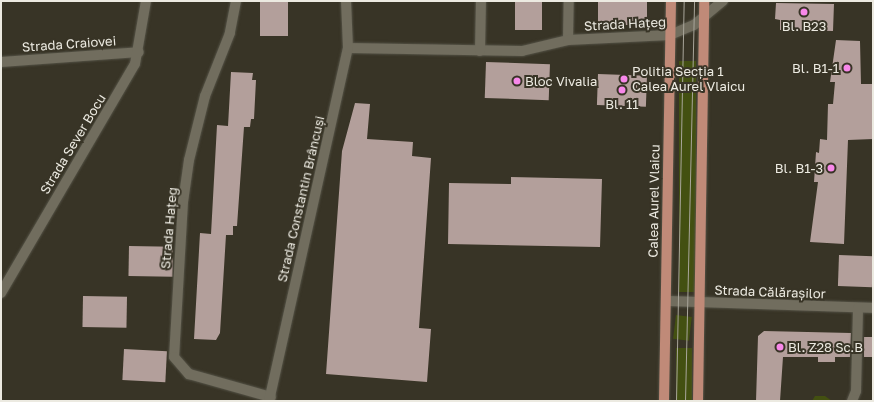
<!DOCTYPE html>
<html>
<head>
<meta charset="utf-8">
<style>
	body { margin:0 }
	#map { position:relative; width:874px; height:402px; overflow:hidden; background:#383426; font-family:"Golos Text",sans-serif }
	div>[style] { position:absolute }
	.green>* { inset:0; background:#435011; transform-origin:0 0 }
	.building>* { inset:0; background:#b39f9b; transform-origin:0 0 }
	.roads { filter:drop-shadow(0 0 1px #545246) drop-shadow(0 0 1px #545246) }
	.minor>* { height:10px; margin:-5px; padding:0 5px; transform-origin:5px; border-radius:5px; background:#716d5e }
	.major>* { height:10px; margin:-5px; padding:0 5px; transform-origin:5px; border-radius:5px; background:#c08a78 }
	.tram>* { height:1px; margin:-0.5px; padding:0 0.5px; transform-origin:0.5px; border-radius:0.5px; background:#a9a69b }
	.dots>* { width:11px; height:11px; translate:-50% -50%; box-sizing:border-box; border:2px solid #383426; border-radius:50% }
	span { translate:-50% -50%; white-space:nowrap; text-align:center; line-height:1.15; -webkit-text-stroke:4px #383426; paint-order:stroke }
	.street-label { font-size:13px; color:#eceae1 }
	.poi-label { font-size:13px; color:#eceae1 }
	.right { translate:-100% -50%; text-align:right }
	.left { translate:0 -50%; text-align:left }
	.frame { position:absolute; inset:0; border:2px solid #eceae1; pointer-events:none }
</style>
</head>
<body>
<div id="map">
	<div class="green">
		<i style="left:679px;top:61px;width:17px;height:231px"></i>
		<i style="left:676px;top:315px;width:16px;height:24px;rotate:7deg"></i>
		<i style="left:676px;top:348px;width:16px;height:53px"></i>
		<i style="clip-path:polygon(815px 396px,825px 396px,832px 401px,812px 401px)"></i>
	</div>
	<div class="building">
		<i style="left:260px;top:1px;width:28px;height:35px"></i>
		<i style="left:515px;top:1px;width:27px;height:29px"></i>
		<i style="left:598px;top:1px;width:49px;height:24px"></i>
		<i style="clip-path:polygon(776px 3px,834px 4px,833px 31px,780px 30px,780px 20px,775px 19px)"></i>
		<i style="clip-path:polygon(836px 40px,860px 41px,861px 84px,873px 84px,873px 139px,848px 140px,844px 244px,810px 242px,818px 182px,814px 182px,816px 152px,819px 153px,820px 139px,827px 140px,828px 104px,833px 104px,835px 82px,830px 82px)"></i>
		<i style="left:486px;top:62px;width:64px;height:36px;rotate:2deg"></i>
		<i style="clip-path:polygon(231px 72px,253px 73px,252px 80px,256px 80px,254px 119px,251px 119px,250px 127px,244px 127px,237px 226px,233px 226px,233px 235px,226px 235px,220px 333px,216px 340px,194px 339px,200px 233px,211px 234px,217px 125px,228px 126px)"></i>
		<i style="left:598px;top:74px;width:49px;height:31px;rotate:2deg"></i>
		<i style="clip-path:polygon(355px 103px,370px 104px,367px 139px,413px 142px,412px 156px,431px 158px,419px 328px,431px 329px,427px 382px,326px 374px,342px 151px)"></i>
		<i style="clip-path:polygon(511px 177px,602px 179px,600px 247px,448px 244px,449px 183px,511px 184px)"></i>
		<i style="left:129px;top:246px;width:44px;height:30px;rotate:1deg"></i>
		<i style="left:839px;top:255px;width:34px;height:31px;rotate:2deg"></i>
		<i style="left:83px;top:296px;width:44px;height:31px;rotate:1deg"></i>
		<i style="clip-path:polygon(764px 331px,851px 333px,850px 357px,835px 357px,835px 362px,818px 362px,818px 357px,783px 357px,780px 401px,756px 401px,758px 336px)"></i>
		<i style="left:864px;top:337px;width:9px;height:20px"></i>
		<i style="left:124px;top:349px;width:43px;height:31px;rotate:3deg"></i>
	</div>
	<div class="roads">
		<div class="minor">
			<i style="left:236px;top:1px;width:33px;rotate:101deg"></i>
			<i style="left:230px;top:33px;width:68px;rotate:111.6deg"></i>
			<i style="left:205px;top:96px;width:66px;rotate:104deg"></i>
			<i style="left:189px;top:160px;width:42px;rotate:98.1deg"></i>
			<i style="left:183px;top:202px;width:155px;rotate:93.3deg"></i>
			<i style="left:174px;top:357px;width:23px;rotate:49deg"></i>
			<i style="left:189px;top:374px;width:85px;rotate:15.7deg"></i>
			<i style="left:568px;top:40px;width:39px;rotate:-89deg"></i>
			<i style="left:348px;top:48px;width:174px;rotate:1deg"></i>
			<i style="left:522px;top:51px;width:47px;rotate:-13.4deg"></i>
			<i style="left:568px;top:40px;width:102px;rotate:-2.8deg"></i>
			<i style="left:670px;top:35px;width:26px;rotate:-23deg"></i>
			<i style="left:694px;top:25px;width:38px;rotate:-40deg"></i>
			<i style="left:480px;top:51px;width:50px;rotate:-88.9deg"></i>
			<i style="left:1px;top:62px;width:138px;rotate:-4.1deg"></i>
			<i style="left:1px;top:293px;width:265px;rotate:-59.7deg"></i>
			<i style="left:135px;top:64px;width:64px;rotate:-80.1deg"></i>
			<i style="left:666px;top:301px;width:207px;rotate:1.9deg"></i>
			<i style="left:269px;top:401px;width:362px;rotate:-77.4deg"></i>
			<i style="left:348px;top:48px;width:47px;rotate:-92.4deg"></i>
			<i style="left:852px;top:401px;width:11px;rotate:-68deg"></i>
			<i style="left:856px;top:391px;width:83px;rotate:-88.6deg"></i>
		</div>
		<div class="major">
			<i style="left:664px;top:401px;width:400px;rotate:-89deg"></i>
			<i style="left:698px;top:401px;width:400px;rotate:-89.1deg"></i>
		</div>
	</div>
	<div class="tram">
		<i style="left:676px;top:401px;width:400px;rotate:-88.9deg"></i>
		<i style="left:685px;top:401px;width:400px;rotate:-88.7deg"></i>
	</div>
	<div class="dots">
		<i style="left:804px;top:12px;background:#f888ea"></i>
		<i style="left:847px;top:68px;background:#f888ea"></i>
		<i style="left:624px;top:79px;background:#f888ea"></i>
		<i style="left:517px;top:81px;background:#f888ea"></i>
		<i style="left:622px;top:90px;background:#f888ea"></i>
		<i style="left:831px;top:168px;background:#f888ea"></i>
		<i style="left:780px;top:347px;background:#f888ea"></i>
	</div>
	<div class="street-label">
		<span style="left:625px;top:24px;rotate:-3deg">Strada Hațeg</span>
		<span style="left:69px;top:44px;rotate:-4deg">Strada Craiovei</span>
		<span style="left:73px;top:144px;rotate:-59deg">Strada Sever Bocu</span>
		<span style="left:301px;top:199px;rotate:-77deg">Strada Constantin Brâncuși</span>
		<span style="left:654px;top:201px;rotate:-89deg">Calea Aurel Vlaicu</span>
		<span style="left:169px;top:228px;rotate:-85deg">Strada Hațeg</span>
		<span style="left:770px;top:292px;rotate:2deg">Strada Călărașilor</span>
	</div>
	<div class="poi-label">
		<span style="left:804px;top:26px">Bl. B23</span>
		<span class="right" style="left:839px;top:68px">Bl. B1-1</span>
		<span class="left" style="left:632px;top:79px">Politia Secția 1<br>Calea Aurel Vlaicu</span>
		<span class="left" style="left:525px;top:81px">Bloc Vivalia</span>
		<span style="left:622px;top:104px">Bl. 11</span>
		<span class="right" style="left:823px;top:168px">Bl. B1-3</span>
		<span class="left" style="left:788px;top:347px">Bl. Z28 Sc.B</span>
	</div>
	<div class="frame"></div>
</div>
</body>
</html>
